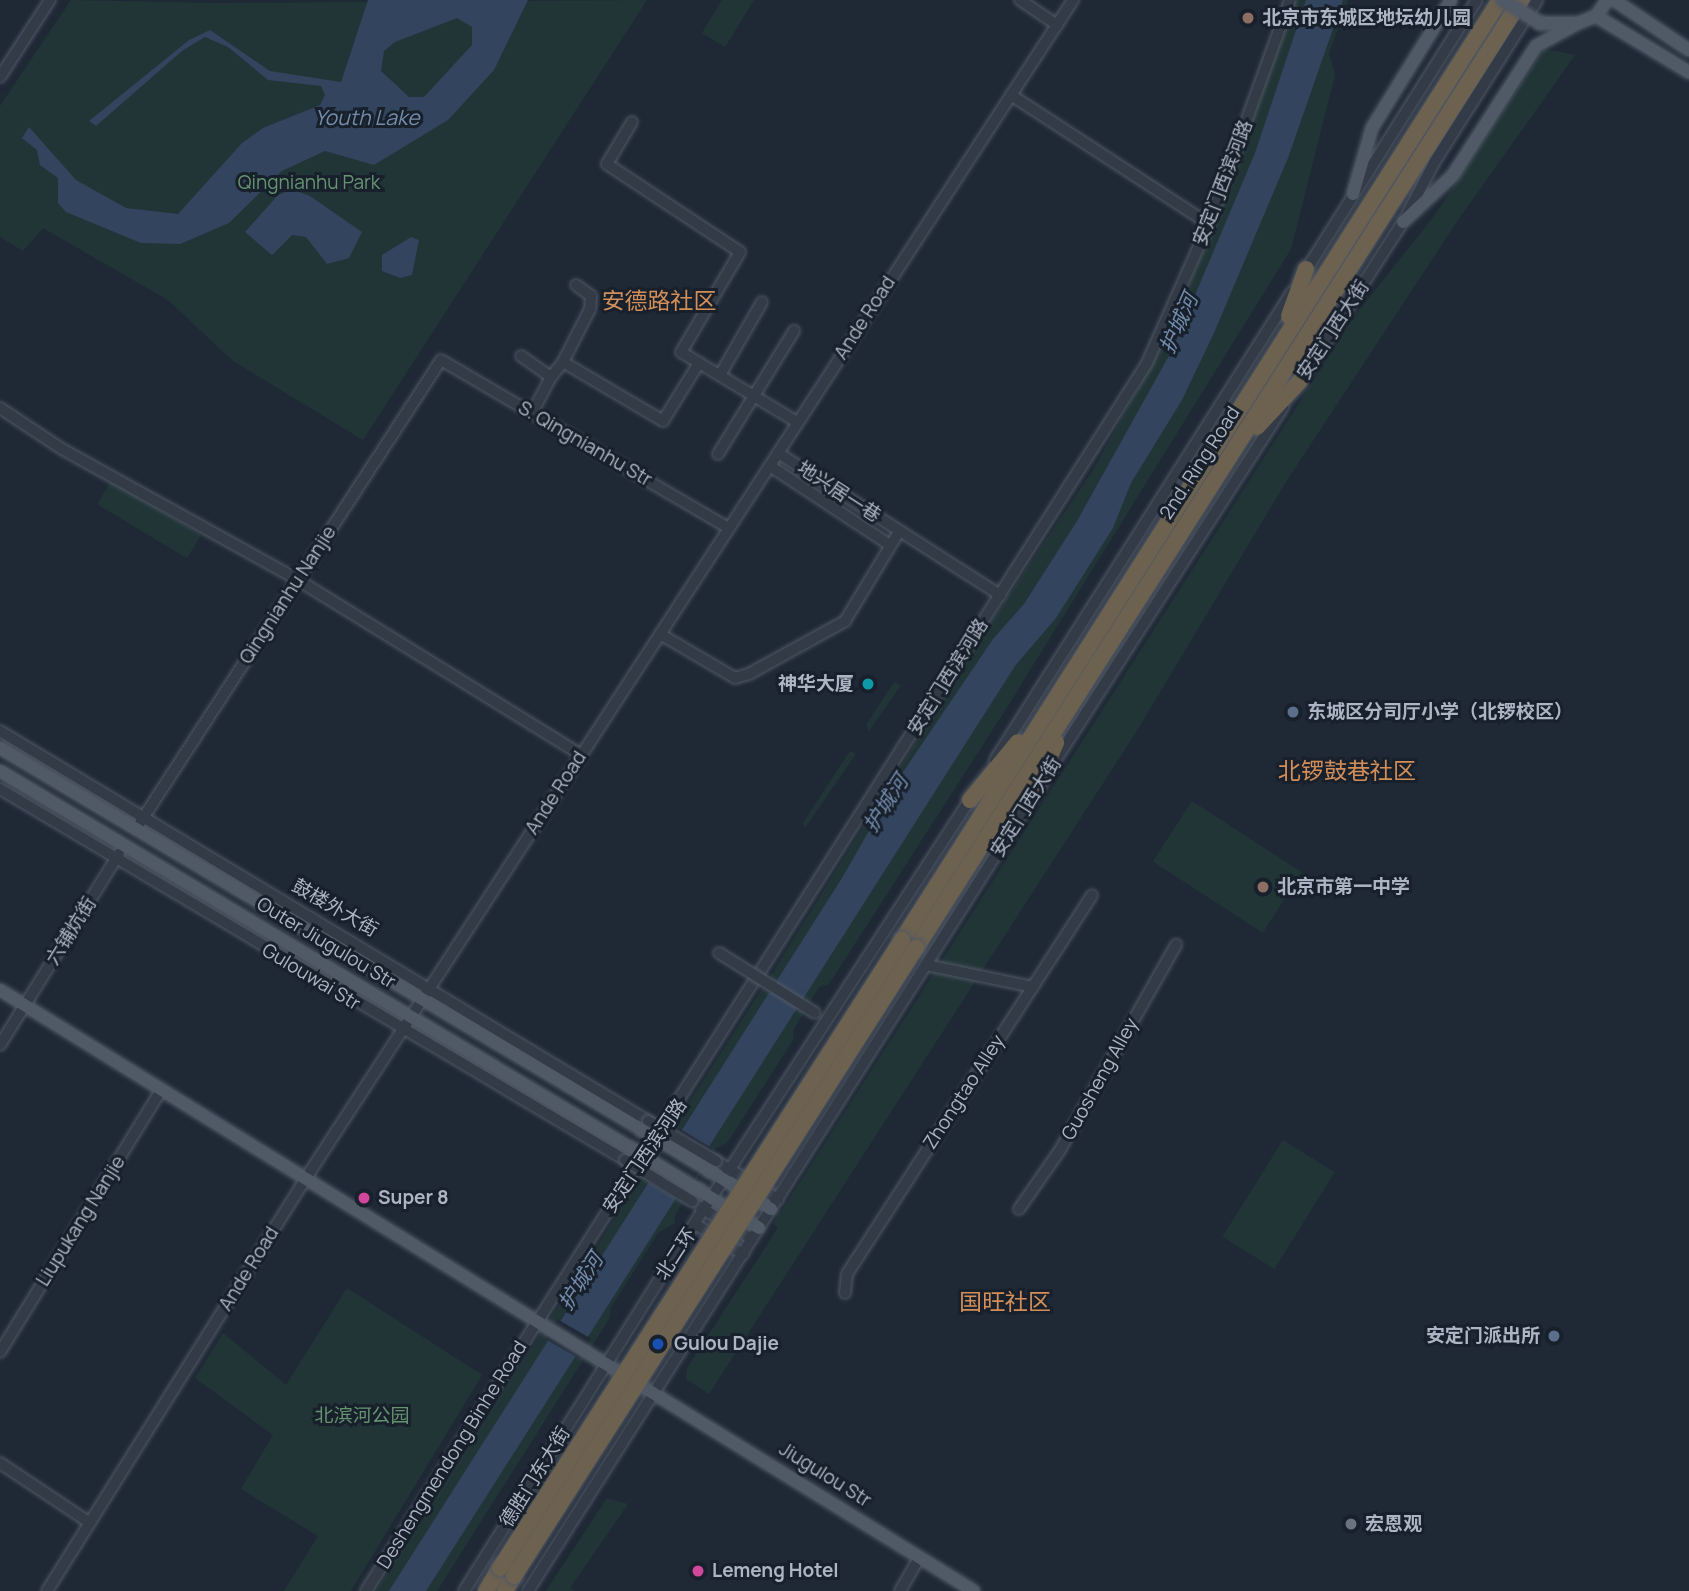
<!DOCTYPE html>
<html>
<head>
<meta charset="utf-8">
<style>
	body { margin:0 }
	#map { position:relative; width:1689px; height:1591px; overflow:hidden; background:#1f2936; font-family:Manrope,"Noto Sans SC",sans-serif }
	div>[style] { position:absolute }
	.green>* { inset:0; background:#213537; transform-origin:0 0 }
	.water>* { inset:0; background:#32445e }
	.pier>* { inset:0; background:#1f2936; transform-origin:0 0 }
	.roads { filter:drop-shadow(0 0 2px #505865) drop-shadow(0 0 2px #505865) }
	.minor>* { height:10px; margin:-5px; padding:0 5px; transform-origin:5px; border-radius:5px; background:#333b47 }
	.major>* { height:12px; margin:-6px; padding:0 6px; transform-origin:6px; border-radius:6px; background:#505a67 }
	.highway>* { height:16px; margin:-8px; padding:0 8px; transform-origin:8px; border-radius:8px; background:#6d6250 }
	.bridges { filter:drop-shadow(0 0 2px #505865) drop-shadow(0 0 2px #505865) }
	.minor-bridge>* { height:10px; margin:-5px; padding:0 5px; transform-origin:5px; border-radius:5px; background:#333b47 }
	.major-bridge>* { height:12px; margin:-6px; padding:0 6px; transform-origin:6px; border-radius:6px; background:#505a67 }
	.highway-bridge>* { height:16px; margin:-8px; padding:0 8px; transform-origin:8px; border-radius:8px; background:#6d6250 }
	.dots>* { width:19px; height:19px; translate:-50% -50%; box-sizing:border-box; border:4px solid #18202b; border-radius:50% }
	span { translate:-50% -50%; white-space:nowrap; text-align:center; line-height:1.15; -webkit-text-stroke:6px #18202b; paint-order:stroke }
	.poi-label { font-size:19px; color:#adb5c4; font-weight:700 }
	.left { translate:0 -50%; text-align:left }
	.right { translate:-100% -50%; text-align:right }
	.park-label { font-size:19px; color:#659470 }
	.street-label { font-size:19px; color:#adb5c4 }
	.water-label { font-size:21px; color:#748cac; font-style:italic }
	.quarter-label { font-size:23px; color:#d38f59 }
</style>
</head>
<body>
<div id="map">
	<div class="green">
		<i style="clip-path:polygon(71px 0,217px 3px,647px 0,363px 440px,233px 361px,168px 300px,43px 228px,23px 251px,0 237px,0 106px)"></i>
		<i style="clip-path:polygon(722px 0,754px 0,725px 47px,702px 33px)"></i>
		<i style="clip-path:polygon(1296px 0,1348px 0,1329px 53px,1335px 75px,1291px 249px,1006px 709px,829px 984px,819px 987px,794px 1029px,793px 1040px,727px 1143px,716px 1148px,675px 1215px,675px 1223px,658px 1233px,611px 1307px,609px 1319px,437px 1591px,376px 1591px,783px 956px,986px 629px,1093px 470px,1163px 344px,1216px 222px)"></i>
		<i style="clip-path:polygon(1544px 49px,1575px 55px,1456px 223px,1284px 485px,1138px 729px,709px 1394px,686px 1379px,687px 1368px,778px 1228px,773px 1224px,1356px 314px,1432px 219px)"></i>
		<i style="left:111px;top:481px;width:105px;height:27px;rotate:31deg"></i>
		<i style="clip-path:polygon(894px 682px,901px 685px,869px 731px,866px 725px)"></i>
		<i style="clip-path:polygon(850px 751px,856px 754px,805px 828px,803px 823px)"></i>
		<i style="left:1192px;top:801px;width:131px;height:72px;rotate:33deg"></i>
		<i style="left:1283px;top:1140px;width:61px;height:114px;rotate:32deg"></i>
		<i style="clip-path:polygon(347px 1288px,482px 1375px,351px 1591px,284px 1591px,318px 1536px,241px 1489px,273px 1435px,195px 1378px,223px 1333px,286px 1385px)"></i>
		<i style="clip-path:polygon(607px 1498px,628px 1504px,570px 1588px,575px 1591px,546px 1591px)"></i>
	</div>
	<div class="water">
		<i style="clip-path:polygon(evenodd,368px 0,528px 0,494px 70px,448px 120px,374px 165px,325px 151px,282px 171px,229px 223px,180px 244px,141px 243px,66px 212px,58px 203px,58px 178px,40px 165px,37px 150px,22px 138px,29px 127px,76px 180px,126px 208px,178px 214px,242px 143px,263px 128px,320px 105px,325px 95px,321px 86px,268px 80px,228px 47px,205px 37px,182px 51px,96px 126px,89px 121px,189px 40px,210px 30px,270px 71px,341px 82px,368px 0,457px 18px,472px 27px,472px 45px,424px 97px,409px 97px,381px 71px,384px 51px,395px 42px,457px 18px)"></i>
		<i style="clip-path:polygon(1306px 0,1343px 0,1288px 158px,1214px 333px,1182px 400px,1131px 483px,1113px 528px,1056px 618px,1015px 666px,426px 1591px,389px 1591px,842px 878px,901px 775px,993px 639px,1024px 604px,1077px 521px,1171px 352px,1255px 153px)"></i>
		<i style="clip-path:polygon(291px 189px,310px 196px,362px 232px,349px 258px,327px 264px,306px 237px,292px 235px,272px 255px,245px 232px,277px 196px)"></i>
		<i style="clip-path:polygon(411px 237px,419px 240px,412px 275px,400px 278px,382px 271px,382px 255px)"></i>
	</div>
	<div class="pier">
		<i style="left:677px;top:1127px;width:42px;height:62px;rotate:31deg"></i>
		<i style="left:557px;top:1319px;width:39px;height:23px;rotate:30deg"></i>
	</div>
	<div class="roads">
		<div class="minor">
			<i style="left:1020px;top:0;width:45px;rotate:34deg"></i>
			<i style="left:0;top:77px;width:92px;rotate:-57deg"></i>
			<i style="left:1011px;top:95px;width:236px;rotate:33.1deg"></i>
			<i style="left:632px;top:122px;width:49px;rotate:120.8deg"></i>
			<i style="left:607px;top:164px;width:159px;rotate:33.5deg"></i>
			<i style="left:740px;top:252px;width:116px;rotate:120.5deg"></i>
			<i style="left:681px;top:352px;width:135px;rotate:31.1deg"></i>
			<i style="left:1303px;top:275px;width:325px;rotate:-57.7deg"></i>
			<i style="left:576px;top:285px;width:19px;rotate:36deg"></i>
			<i style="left:591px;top:296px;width:13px;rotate:94deg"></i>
			<i style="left:590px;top:309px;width:59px;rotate:117deg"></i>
			<i style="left:563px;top:362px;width:116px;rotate:30.5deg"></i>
			<i style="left:663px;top:421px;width:68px;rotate:-58.2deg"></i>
			<i style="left:521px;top:356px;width:37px;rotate:35deg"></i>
			<i style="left:551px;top:377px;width:19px;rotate:-51deg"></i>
			<i style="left:720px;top:375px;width:84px;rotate:-60.1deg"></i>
			<i style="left:1296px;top:388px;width:197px;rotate:-57.2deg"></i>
			<i style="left:1403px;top:222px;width:69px;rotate:-62.3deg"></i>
			<i style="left:1435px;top:161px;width:191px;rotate:-57.6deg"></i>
			<i style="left:0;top:408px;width:74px;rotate:33.5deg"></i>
			<i style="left:62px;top:449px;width:270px;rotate:29deg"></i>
			<i style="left:298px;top:580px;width:331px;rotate:31.7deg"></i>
			<i style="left:532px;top:413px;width:41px;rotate:-62.2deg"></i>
			<i style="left:778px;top:453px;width:264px;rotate:32.6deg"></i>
			<i style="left:718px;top:454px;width:145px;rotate:-58.3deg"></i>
			<i style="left:770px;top:466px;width:144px;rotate:33.4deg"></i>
			<i style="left:660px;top:634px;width:87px;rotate:30.4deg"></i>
			<i style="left:735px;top:678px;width:15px;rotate:-16deg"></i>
			<i style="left:749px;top:674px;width:110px;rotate:-28.9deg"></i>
			<i style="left:845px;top:621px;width:104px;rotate:-58.8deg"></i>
			<i style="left:0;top:731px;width:756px;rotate:31.04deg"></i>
			<i style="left:995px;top:760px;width:554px;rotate:-57.6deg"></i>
			<i style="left:1053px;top:764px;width:425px;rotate:-57.2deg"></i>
			<i style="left:0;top:789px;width:727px;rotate:30.69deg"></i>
			<i style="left:136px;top:829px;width:559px;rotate:-56.96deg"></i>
			<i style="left:441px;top:360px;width:333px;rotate:30.3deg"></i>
			<i style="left:926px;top:965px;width:109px;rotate:11.6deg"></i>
			<i style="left:0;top:1045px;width:225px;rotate:-58.1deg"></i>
			<i style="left:716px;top:1161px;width:73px;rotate:31.5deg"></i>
			<i style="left:700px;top:1207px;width:61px;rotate:31.6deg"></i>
			<i style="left:1019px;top:1209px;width:72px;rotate:-55.2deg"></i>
			<i style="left:1060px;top:1150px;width:236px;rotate:-60.5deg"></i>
			<i style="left:695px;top:1224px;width:57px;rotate:32deg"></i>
			<i style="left:845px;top:1293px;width:19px;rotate:-84deg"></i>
			<i style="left:847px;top:1274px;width:451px;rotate:-57.1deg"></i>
			<i style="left:0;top:1352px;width:309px;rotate:-58.4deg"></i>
			<i style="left:0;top:1463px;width:108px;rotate:33.7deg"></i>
			<i style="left:47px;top:1591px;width:487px;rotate:-57.9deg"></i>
			<i style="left:306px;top:1178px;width:1406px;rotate:-56.93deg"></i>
			<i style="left:366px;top:1591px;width:1455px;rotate:-57.54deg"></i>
			<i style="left:1147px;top:363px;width:152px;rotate:-66deg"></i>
			<i style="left:1209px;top:224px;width:238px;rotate:-70.1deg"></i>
			<i style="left:464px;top:1591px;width:451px;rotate:-57.9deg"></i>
			<i style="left:704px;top:1209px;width:495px;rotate:-57deg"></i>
			<i style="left:528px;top:1591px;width:949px;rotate:-57.57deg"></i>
			<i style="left:900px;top:1591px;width:39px;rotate:-60deg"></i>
		</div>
		<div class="major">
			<i style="left:1614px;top:0;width:90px;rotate:33.7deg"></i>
			<i style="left:1596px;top:16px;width:109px;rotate:31.1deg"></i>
			<i style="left:1540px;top:23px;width:38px"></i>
			<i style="left:1578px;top:23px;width:19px;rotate:-21deg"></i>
			<i style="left:1596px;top:16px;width:19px;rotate:-55deg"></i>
			<i style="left:1353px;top:194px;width:69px;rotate:-73.9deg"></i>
			<i style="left:1372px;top:128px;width:150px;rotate:-58.3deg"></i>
			<i style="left:1403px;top:222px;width:69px;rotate:-43.2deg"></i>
			<i style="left:1453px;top:175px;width:153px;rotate:-57.2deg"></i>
			<i style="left:1536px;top:46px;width:48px;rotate:-28.7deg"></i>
			<i style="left:0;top:748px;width:747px;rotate:30.75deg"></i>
			<i style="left:0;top:771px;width:736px;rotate:30.88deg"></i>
			<i style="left:0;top:990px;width:1144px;rotate:31.68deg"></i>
			<i style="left:710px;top:1171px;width:72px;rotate:31.9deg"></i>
			<i style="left:699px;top:1190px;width:71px;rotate:32.3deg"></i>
		</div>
		<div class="highway">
			<i style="left:1289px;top:316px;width:50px;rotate:-70.1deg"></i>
			<i style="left:1257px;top:427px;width:62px;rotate:-47deg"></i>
			<i style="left:1034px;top:793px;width:55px;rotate:-66.3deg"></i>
			<i style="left:970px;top:800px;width:75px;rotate:-50.4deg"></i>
			<i style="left:902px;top:940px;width:1114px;rotate:-57.54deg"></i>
			<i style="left:916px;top:948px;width:1125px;rotate:-57.45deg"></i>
			<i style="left:486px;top:1591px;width:27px;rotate:-59deg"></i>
			<i style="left:505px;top:1591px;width:17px;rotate:-59deg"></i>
		</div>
	</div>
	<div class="bridges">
		<div class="minor-bridge">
			<i style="left:719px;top:953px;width:113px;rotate:32deg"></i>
			<i style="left:648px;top:1121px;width:79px;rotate:30.5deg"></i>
			<i style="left:625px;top:1160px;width:79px;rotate:31.5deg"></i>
		</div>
		<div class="major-bridge">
			<i style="left:1503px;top:0;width:44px;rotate:31.9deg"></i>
			<i style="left:642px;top:1130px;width:79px;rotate:31.1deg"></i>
			<i style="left:632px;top:1149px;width:79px;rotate:31.5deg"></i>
		</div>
		<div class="highway-bridge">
			<i style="left:500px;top:1568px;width:746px;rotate:-57.38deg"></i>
			<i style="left:514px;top:1576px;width:746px;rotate:-57.38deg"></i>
		</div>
	</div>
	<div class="dots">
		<i style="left:1248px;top:18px;background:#8d6e63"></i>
		<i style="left:868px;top:684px;background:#0f9aa8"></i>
		<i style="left:1293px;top:712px;background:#5c6f8a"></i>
		<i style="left:1263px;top:887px;background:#8d6e63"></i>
		<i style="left:364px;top:1198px;background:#d1479c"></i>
		<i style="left:1554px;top:1336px;background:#5c6f8a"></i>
		<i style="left:658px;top:1344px;background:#1a4fb4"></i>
		<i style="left:1351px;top:1524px;background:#6b7280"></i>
		<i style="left:698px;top:1571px;background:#d1479c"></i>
	</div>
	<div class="poi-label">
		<span class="left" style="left:1262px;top:18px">北京市东城区地坛幼儿园</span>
		<span class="right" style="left:854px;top:684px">神华大厦</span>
		<span class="left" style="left:1307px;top:712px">东城区分司厅小学（北锣校区）</span>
		<span class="left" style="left:1277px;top:887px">北京市第一中学</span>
		<span class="left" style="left:378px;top:1198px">Super 8</span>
		<span class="right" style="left:1540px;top:1336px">安定门派出所</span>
		<span class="left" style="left:674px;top:1344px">Gulou Dajie</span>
		<span class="left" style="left:1365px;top:1524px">宏恩观</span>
		<span class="left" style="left:712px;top:1571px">Lemeng Hotel</span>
	</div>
	<div class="park-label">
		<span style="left:309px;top:183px">Qingnianhu Park</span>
		<span style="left:362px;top:1416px">北滨河公园</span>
	</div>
	<div class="street-label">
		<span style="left:1223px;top:183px;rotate:-69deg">安定门西滨河路</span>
		<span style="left:865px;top:318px;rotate:-57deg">Ande Road</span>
		<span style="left:1333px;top:330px;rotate:-57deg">安定门西大街</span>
		<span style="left:585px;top:444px;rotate:30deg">S. Qingnianhu Str</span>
		<span style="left:1200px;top:463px;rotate:-57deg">2nd. Ring Road</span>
		<span style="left:839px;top:492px;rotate:33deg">地兴居一巷</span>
		<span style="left:288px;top:595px;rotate:-57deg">Qingnianhu Nanjie</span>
		<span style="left:948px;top:677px;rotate:-58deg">安定门西滨河路</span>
		<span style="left:556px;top:793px;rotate:-57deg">Ande Road</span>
		<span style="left:1026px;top:807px;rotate:-58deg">安定门西大街</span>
		<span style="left:335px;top:908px;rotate:30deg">鼓楼外大街</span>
		<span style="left:71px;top:931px;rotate:-58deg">六铺炕街</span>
		<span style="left:326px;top:943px;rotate:31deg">Outer Jiugulou Str</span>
		<span style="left:311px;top:977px;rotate:31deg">Gulouwai Str</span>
		<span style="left:1100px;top:1079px;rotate:-61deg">Guosheng Alley</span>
		<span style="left:964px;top:1092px;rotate:-57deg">Zhongtao Alley</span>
		<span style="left:645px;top:1156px;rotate:-56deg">安定门西滨河路</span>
		<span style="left:81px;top:1221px;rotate:-58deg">Liupukang Nanjie</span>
		<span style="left:676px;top:1254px;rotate:-57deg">北二环</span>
		<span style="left:249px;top:1269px;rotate:-58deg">Ande Road</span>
		<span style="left:452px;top:1455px;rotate:-58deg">Deshengmendong Binhe Road</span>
		<span style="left:825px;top:1475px;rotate:32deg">Jiugulou Str</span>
		<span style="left:535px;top:1477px;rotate:-58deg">德胜门东大街</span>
	</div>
	<div class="water-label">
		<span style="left:367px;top:117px">Youth Lake</span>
		<span style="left:1178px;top:323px;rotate:-66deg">护城河</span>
		<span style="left:885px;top:803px;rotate:-57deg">护城河</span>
		<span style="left:580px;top:1281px;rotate:-57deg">护城河</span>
	</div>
	<div class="quarter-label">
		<span style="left:659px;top:300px">安德路社区</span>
		<span style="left:1347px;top:770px">北锣鼓巷社区</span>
		<span style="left:1005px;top:1301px">国旺社区</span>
	</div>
</div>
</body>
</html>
